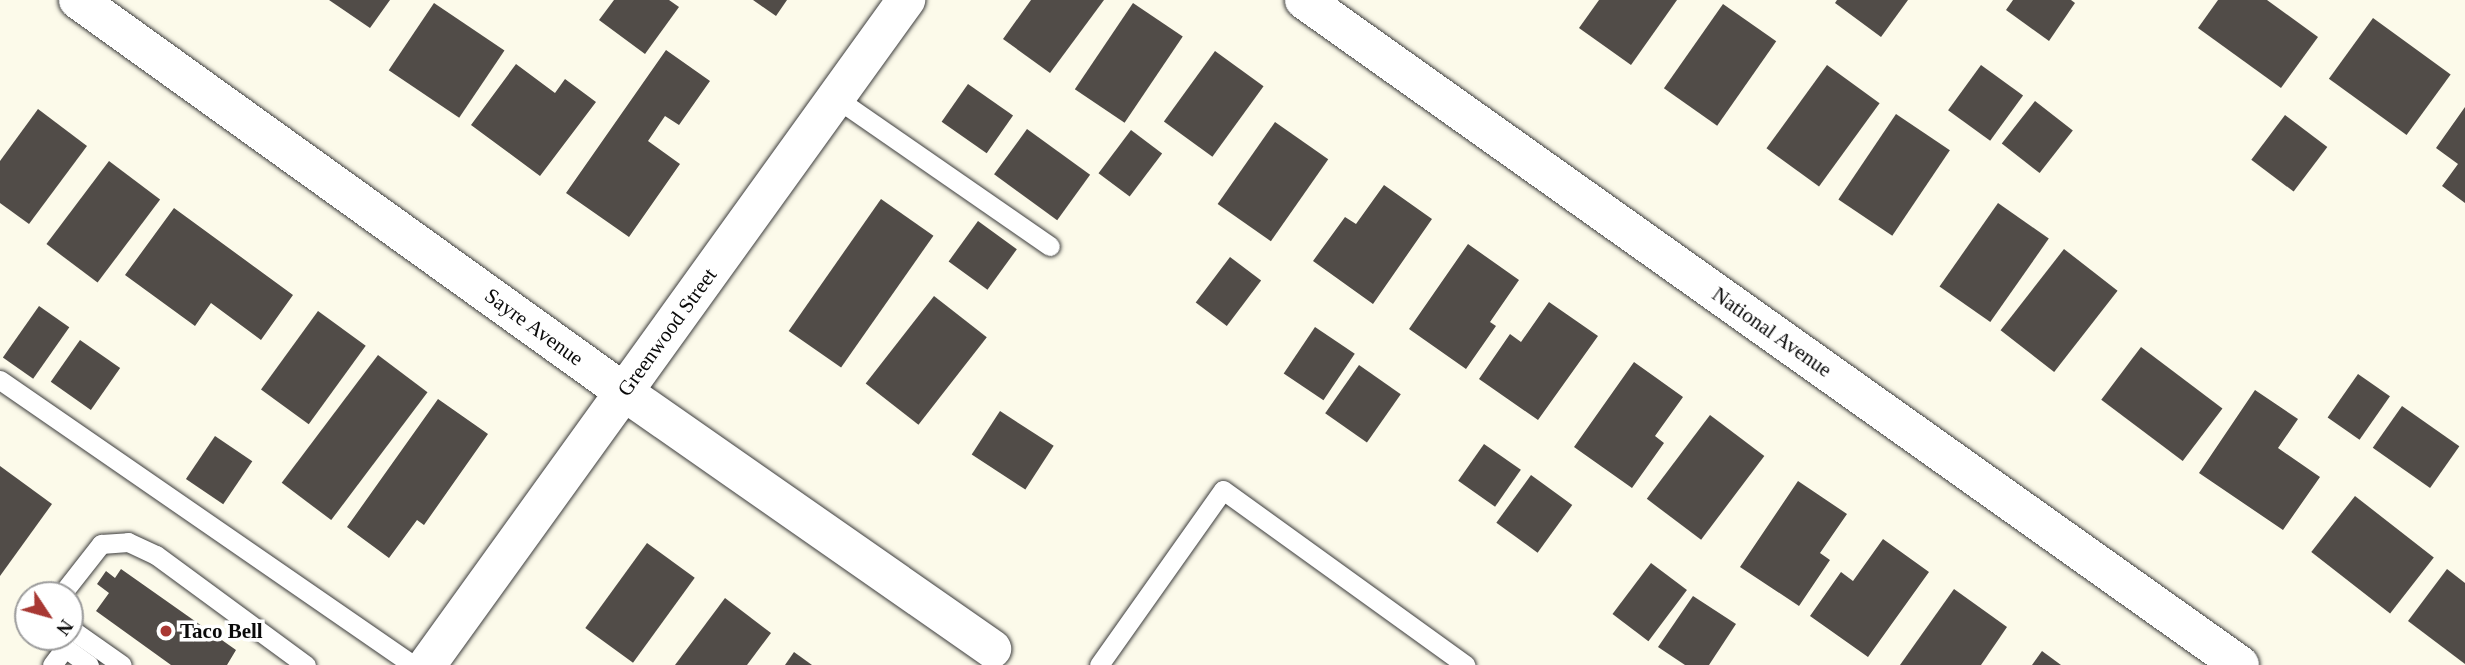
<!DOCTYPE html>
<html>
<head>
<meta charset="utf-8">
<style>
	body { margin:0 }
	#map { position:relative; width:2465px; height:665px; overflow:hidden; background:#fcfaea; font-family:Georgia,serif }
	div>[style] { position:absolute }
	.building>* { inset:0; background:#514c48; transform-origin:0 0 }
	.roads { filter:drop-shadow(0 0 2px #3d3d3d) drop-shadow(0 0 2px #3d3d3d) }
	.lane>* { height:19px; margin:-9.5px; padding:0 9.5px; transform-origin:9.5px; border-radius:9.5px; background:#fff }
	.street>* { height:38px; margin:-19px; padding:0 19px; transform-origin:19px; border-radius:19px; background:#fff }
	.dots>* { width:19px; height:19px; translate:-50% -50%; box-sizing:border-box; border:4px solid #fff; border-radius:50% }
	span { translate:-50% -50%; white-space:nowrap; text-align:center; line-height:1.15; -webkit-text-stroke:7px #fff; paint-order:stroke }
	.street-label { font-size:21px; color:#0a0a0a }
	.poi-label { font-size:21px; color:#0a0a0a; font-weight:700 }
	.left { translate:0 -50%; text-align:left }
	.north { position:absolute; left:14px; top:581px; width:70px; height:70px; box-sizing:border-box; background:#fff; border:2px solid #9d9d9d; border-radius:50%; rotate:126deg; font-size:19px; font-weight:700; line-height:28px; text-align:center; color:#0a0a0a }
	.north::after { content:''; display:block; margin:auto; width:24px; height:32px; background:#a83833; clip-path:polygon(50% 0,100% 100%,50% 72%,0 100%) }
</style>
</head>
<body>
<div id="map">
	<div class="building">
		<i style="clip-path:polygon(329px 0,390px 0,370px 28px)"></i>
		<i style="clip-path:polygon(614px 0,669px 0,679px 7px,645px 54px,599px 20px)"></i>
		<i style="clip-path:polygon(753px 0,787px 0,776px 16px)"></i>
		<i style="clip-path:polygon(1031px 0,1104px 0,1050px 73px,1003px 39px)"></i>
		<i style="clip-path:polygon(1599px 0,1677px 0,1631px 65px,1579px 28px)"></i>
		<i style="clip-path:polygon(1837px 0,1908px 0,1881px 37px,1835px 3px)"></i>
		<i style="clip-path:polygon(2013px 0,2071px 0,2075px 3px,2049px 41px,2006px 10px)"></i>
		<i style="clip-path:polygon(2218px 0,2267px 0,2318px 37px,2281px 88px,2198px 28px)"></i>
		<i style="left:434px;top:3px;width:85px;height:81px;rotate:34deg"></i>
		<i style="left:1133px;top:3px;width:60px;height:104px;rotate:34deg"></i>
		<i style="left:1723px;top:4px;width:65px;height:103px;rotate:35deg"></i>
		<i style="left:2373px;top:18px;width:96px;height:75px;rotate:36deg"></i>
		<i style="clip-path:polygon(666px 50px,710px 81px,679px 125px,665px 116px,648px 141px,680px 164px,629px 237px,566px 193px)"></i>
		<i style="left:1215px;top:51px;width:60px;height:87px;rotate:36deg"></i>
		<i style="clip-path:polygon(516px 64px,555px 93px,565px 79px,596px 102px,540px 176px,471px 125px)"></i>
		<i style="left:1827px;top:65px;width:65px;height:103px;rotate:36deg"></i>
		<i style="left:1981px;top:65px;width:52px;height:56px;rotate:36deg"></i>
		<i style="left:968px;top:84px;width:55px;height:46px;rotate:35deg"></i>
		<i style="left:2035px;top:101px;width:48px;height:54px;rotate:38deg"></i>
		<i style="clip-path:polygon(2465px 107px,2465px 203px,2442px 186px,2458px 164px,2436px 148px)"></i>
		<i style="clip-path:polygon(38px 109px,87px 146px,29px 224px,0 203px,0 161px)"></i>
		<i style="left:1896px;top:114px;width:65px;height:103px;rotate:34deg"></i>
		<i style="left:2285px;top:115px;width:53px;height:56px;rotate:37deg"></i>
		<i style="left:1275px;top:122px;width:65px;height:100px;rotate:35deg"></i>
		<i style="left:1027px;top:129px;width:78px;height:56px;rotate:36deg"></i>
		<i style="left:1131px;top:130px;width:39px;height:54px;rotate:37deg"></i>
		<i style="left:109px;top:161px;width:64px;height:104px;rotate:37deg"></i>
		<i style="clip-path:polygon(1384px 185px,1432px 219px,1373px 304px,1313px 261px,1345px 217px,1356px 224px)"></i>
		<i style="left:881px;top:199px;width:64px;height:161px;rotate:35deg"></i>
		<i style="left:1998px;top:203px;width:62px;height:102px;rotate:35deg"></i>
		<i style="clip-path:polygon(174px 208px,293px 295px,261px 340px,211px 303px,195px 326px,125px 275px)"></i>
		<i style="left:978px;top:221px;width:48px;height:50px;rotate:36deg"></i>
		<i style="clip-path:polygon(1468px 244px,1519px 280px,1490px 322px,1496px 326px,1466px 369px,1409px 329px)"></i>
		<i style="left:2064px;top:249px;width:68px;height:103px;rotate:38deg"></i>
		<i style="left:1230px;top:257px;width:39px;height:57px;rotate:37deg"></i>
		<i style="left:934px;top:296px;width:67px;height:111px;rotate:38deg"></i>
		<i style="clip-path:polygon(1549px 302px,1598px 336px,1538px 420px,1479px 379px,1510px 334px,1521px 342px)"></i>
		<i style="left:39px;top:306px;width:37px;height:63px;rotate:35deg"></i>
		<i style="left:318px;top:311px;width:59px;height:97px;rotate:36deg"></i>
		<i style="left:1315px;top:327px;width:48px;height:56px;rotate:34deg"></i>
		<i style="left:80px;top:340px;width:49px;height:51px;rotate:35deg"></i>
		<i style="left:2141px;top:347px;width:102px;height:66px;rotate:37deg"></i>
		<i style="left:378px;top:355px;width:62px;height:160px;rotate:37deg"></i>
		<i style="clip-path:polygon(1634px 362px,1683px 397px,1655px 436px,1664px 443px,1632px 488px,1574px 447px)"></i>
		<i style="left:1359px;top:365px;width:51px;height:59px;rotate:35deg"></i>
		<i style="left:2358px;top:374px;width:39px;height:53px;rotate:35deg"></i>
		<i style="clip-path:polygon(2255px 390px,2298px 419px,2278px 448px,2320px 477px,2283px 530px,2199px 473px)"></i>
		<i style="clip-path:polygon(438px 399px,488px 434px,424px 525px,417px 520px,389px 558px,347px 527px)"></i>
		<i style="left:2402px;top:406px;width:70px;height:51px;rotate:35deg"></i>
		<i style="left:1000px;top:411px;width:64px;height:52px;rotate:33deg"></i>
		<i style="left:1710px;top:415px;width:68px;height:105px;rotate:37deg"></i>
		<i style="left:215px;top:436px;width:45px;height:52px;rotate:34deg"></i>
		<i style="left:1484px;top:444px;width:45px;height:45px;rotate:35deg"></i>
		<i style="clip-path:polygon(0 466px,52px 504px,0 576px)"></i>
		<i style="left:1531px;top:475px;width:51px;height:59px;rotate:36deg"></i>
		<i style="clip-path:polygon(1798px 481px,1847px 514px,1820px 553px,1830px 560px,1799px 606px,1740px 567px)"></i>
		<i style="left:2355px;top:496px;width:100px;height:71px;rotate:38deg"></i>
		<i style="clip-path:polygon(1883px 539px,1929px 572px,1868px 657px,1810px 616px,1841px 572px,1853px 581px)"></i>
		<i style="left:647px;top:543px;width:59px;height:105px;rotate:36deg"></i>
		<i style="left:1651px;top:563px;width:45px;height:64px;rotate:37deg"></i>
		<i style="clip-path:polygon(121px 569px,236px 650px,227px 665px,171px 665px,96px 611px,109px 593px,97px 584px,106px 571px,115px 578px)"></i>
		<i style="clip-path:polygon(2447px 569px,2465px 583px,2465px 664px,2408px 621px)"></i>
		<i style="clip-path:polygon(1954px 589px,2007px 627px,1981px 665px,1900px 665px)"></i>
		<i style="clip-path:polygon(1693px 596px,1736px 624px,1709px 665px,1685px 665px,1658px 647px)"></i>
		<i style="clip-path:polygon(725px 598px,771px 633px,747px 665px,675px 665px)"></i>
		<i style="clip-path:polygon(2042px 651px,2061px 665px,2032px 665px)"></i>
		<i style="clip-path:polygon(794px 652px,812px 665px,785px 665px)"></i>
	</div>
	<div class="roads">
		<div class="lane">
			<i style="left:836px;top:98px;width:260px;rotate:34.7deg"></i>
			<i style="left:0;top:380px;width:502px;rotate:34.61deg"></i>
			<i style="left:61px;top:595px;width:65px;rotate:-51.9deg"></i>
			<i style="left:101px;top:544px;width:27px;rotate:-4deg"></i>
			<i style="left:128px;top:542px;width:31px;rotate:25deg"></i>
			<i style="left:156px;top:555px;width:186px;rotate:36.3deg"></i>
			<i style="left:70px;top:625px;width:9px;rotate:54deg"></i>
			<i style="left:75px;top:632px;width:57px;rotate:35.1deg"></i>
			<i style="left:50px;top:637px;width:48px;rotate:35.7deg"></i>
			<i style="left:52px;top:665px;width:21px;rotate:-53deg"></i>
			<i style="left:1099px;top:665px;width:214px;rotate:-54.7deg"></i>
			<i style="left:1223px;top:490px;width:299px;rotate:35.8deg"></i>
		</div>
		<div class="street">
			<i style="left:78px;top:0;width:672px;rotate:35.68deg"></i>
			<i style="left:624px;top:392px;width:449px;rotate:34.9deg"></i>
			<i style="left:1304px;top:0;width:1148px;rotate:35.39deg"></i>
			<i style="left:427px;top:665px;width:820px;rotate:-54.23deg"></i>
		</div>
	</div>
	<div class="dots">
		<i style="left:166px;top:631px;background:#a83833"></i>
	</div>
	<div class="street-label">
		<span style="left:534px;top:327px;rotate:36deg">Sayre Avenue</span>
		<span style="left:667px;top:332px;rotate:-54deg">Greenwood Street</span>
		<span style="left:1772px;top:332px;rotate:35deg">National Avenue</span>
	</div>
	<div class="poi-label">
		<span class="left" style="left:180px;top:631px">Taco Bell</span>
	</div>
	<div class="north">N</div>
</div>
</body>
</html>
